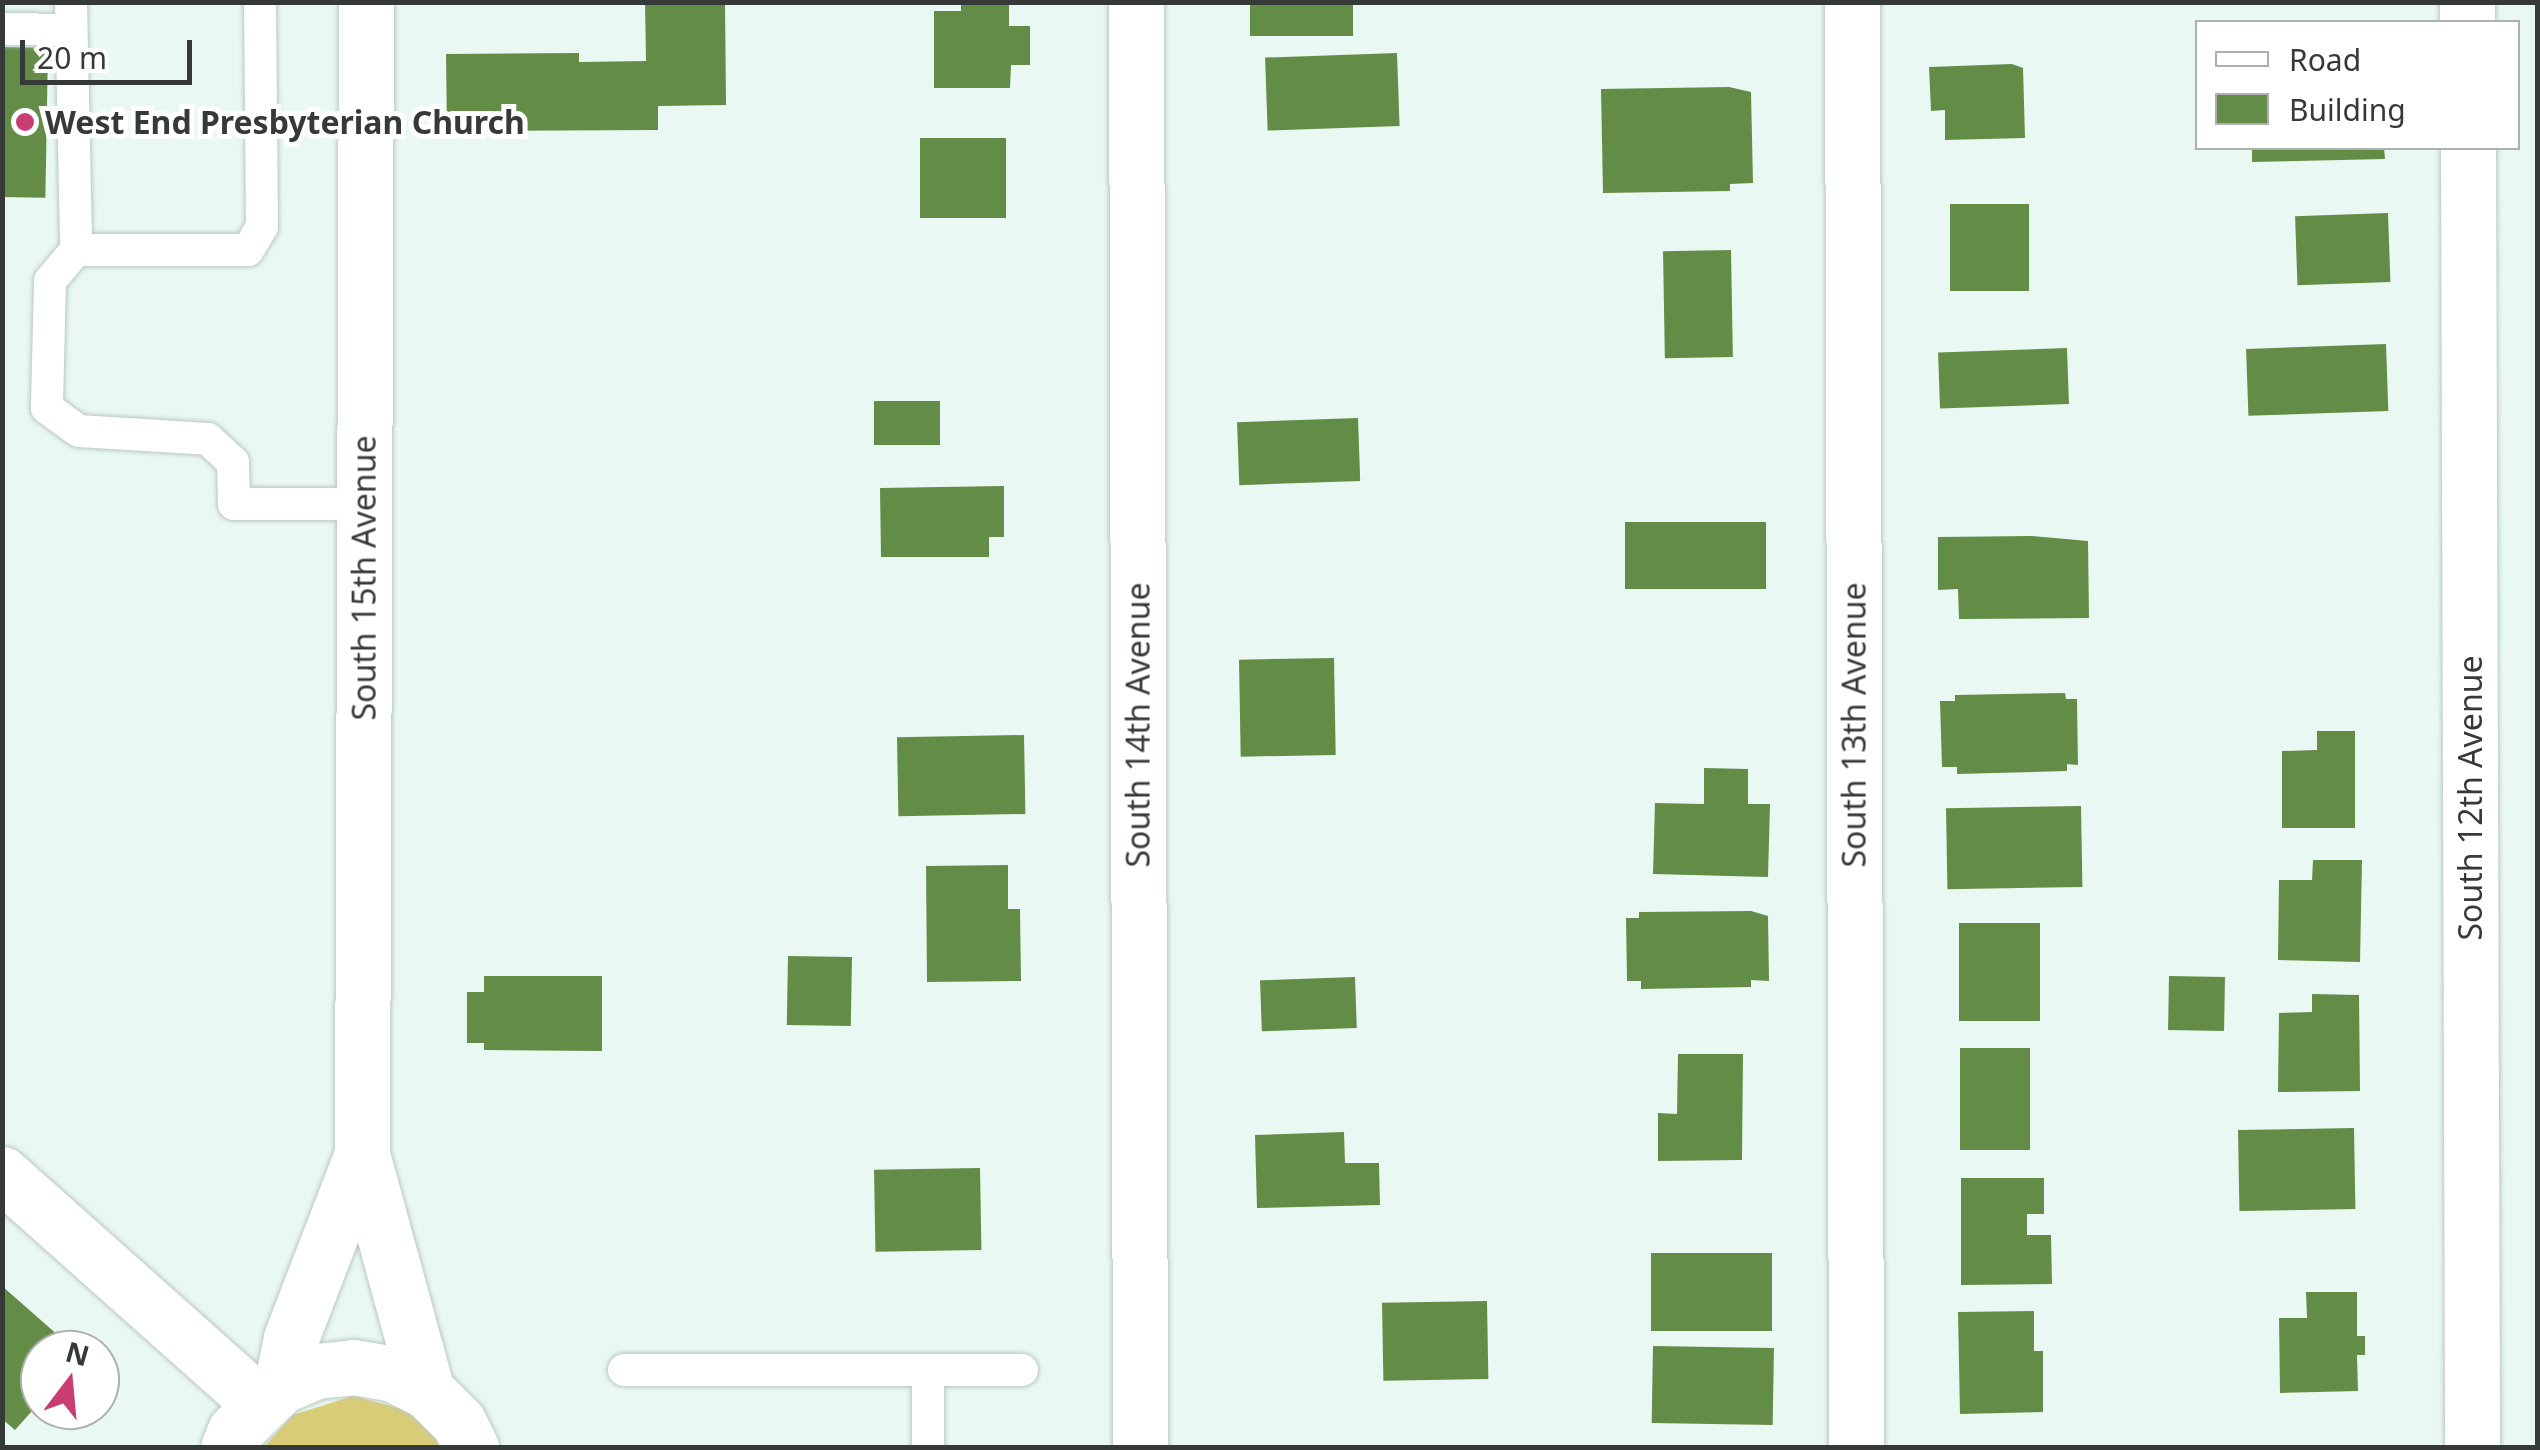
<!DOCTYPE html>
<html>
<head>
<meta charset="utf-8">
<style>
	body { margin:0 }
	#map { position:relative; width:2540px; height:1450px; overflow:hidden; background:#e9f8f2; font-family:"Noto Sans",sans-serif }
	div>[style] { position:absolute }
	.green>* { inset:0; background:#d9cc77 }
	.building>* { inset:0; background:#638d46; transform-origin:0 0 }
	.roads { filter:drop-shadow(0 0 2px #bac8c1) drop-shadow(0 0 2px #bac8c1) }
	.lane>* { height:32px; margin:-16px; padding:0 16px; transform-origin:16px; border-radius:16px; background:#fff }
	.street>* { height:55px; margin:-27.5px; padding:0 27.5px; transform-origin:27.5px; border-radius:27.5px; background:#fff }
	.secondary>* { height:55px; margin:-27.5px; padding:0 27.5px; transform-origin:27.5px; border-radius:27.5px; background:#fff }
	.dots>* { width:28px; height:28px; translate:-50% -50%; box-sizing:border-box; border:5px solid #fff; border-radius:50% }
	span { translate:-50% -50%; white-space:nowrap; text-align:center; line-height:1.15; -webkit-text-stroke:10px #fff; paint-order:stroke }
	.poi-label { font-size:32px; color:#353a38; font-weight:700 }
	.left { translate:0 -50%; text-align:left }
	.street-label { font-size:32px; color:#353a38 }
	.frame { position:absolute; inset:0; border:5px solid #353a38; pointer-events:none }
	.legend { position:absolute; left:2195px; top:20px; width:325px; height:130px; box-sizing:border-box; background:#fff; border:2px solid #aeb0af; margin:0; padding:12px 18px; list-style:none; font-size:30px; color:#353a38 }
	.legend li { display:flex; align-items:center; gap:20px; height:50px }
	.legend b { width:50px; border:2px solid #aeb0af }
	.north { position:absolute; left:20px; top:1330px; width:100px; height:100px; box-sizing:border-box; background:#fff; border:2px solid #aeb0af; border-radius:50%; rotate:16deg; font-size:28px; font-weight:700; line-height:40px; text-align:center; color:#353a38 }
	.north::after { content:''; display:block; margin:auto; width:35px; height:45px; background:#c83d72; clip-path:polygon(50% 0,100% 100%,50% 72%,0 100%) }
	.scale { position:absolute; left:20px; top:40px; width:172px; height:45px; box-sizing:border-box; border:5px solid #353a38; border-top:0; padding-left:12px; font-size:30px; line-height:35px; white-space:nowrap; color:#353a38; -webkit-text-stroke:8px #fff; paint-order:stroke }
</style>
</head>
<body>
<div id="map">
	<div class="green">
		<i style="clip-path:polygon(353px 1396px,414px 1412px,450px 1448px,263px 1448px,293px 1415px)"></i>
	</div>
	<div class="building">
		<i style="clip-path:polygon(645px 2px,725px 2px,726px 105px,658px 106px,658px 130px,447px 131px,446px 54px,579px 53px,579px 62px,646px 61px)"></i>
		<i style="clip-path:polygon(961px 2px,1009px 2px,1009px 26px,1030px 26px,1030px 65px,1011px 65px,1010px 88px,934px 88px,934px 11px,961px 11px)"></i>
		<i style="left:1250px;top:2px;width:103px;height:34px"></i>
		<i style="left:2px;top:47px;width:46px;height:150px;rotate:1deg"></i>
		<i style="left:1397px;top:53px;width:73px;height:132px;rotate:88deg"></i>
		<i style="clip-path:polygon(2012px 64px,2023px 68px,2025px 138px,1945px 140px,1945px 110px,1931px 111px,1929px 67px)"></i>
		<i style="clip-path:polygon(1729px 87px,1751px 92px,1753px 183px,1730px 184px,1730px 191px,1603px 193px,1601px 89px)"></i>
		<i style="left:1006px;top:138px;width:80px;height:86px;rotate:90deg"></i>
		<i style="clip-path:polygon(2252px 148px,2384px 148px,2385px 159px,2252px 162px)"></i>
		<i style="left:1950px;top:204px;width:79px;height:87px"></i>
		<i style="left:2388px;top:213px;width:69px;height:93px;rotate:88deg"></i>
		<i style="left:1731px;top:250px;width:107px;height:68px;rotate:89deg"></i>
		<i style="left:2386px;top:344px;width:67px;height:140px;rotate:88deg"></i>
		<i style="left:2067px;top:348px;width:56px;height:129px;rotate:88deg"></i>
		<i style="left:874px;top:401px;width:66px;height:44px"></i>
		<i style="left:1358px;top:418px;width:63px;height:121px;rotate:88deg"></i>
		<i style="clip-path:polygon(1004px 486px,1004px 537px,989px 537px,989px 557px,881px 557px,880px 488px)"></i>
		<i style="left:1625px;top:522px;width:141px;height:67px"></i>
		<i style="clip-path:polygon(2032px 536px,2088px 541px,2089px 618px,1959px 619px,1958px 589px,1938px 590px,1938px 537px)"></i>
		<i style="left:1334px;top:658px;width:97px;height:95px;rotate:89deg"></i>
		<i style="clip-path:polygon(2065px 693px,2066px 699px,2077px 699px,2078px 765px,2067px 764px,2067px 771px,1957px 774px,1957px 767px,1942px 767px,1940px 701px,1955px 701px,1955px 695px)"></i>
		<i style="clip-path:polygon(2317px 731px,2355px 731px,2355px 828px,2282px 828px,2282px 751px,2317px 750px)"></i>
		<i style="left:1024px;top:735px;width:79px;height:127px;rotate:89deg"></i>
		<i style="clip-path:polygon(1704px 768px,1748px 769px,1748px 804px,1770px 804px,1768px 877px,1653px 874px,1655px 803px,1704px 804px)"></i>
		<i style="left:2081px;top:806px;width:81px;height:135px;rotate:89deg"></i>
		<i style="clip-path:polygon(2313px 860px,2362px 860px,2360px 962px,2278px 960px,2279px 880px,2312px 880px)"></i>
		<i style="clip-path:polygon(1008px 865px,1008px 909px,1020px 909px,1021px 981px,927px 982px,926px 866px)"></i>
		<i style="clip-path:polygon(1751px 911px,1768px 916px,1769px 981px,1751px 980px,1751px 987px,1641px 989px,1641px 981px,1627px 981px,1626px 918px,1639px 918px,1639px 912px)"></i>
		<i style="left:2040px;top:923px;width:98px;height:81px;rotate:90deg"></i>
		<i style="left:788px;top:956px;width:64px;height:69px;rotate:1deg"></i>
		<i style="clip-path:polygon(484px 976px,602px 976px,602px 1051px,484px 1050px,484px 1043px,467px 1043px,467px 992px,484px 992px)"></i>
		<i style="left:2169px;top:976px;width:56px;height:54px;rotate:1deg"></i>
		<i style="left:1355px;top:977px;width:51px;height:95px;rotate:88deg"></i>
		<i style="clip-path:polygon(2312px 994px,2359px 995px,2360px 1091px,2278px 1092px,2279px 1013px,2312px 1012px)"></i>
		<i style="left:1960px;top:1048px;width:70px;height:102px"></i>
		<i style="clip-path:polygon(1678px 1054px,1743px 1054px,1742px 1160px,1658px 1161px,1658px 1113px,1677px 1114px)"></i>
		<i style="left:2354px;top:1128px;width:81px;height:116px;rotate:89deg"></i>
		<i style="clip-path:polygon(1344px 1132px,1345px 1163px,1379px 1163px,1380px 1205px,1257px 1208px,1255px 1135px)"></i>
		<i style="left:980px;top:1168px;width:82px;height:106px;rotate:89deg"></i>
		<i style="clip-path:polygon(1961px 1178px,2044px 1178px,2044px 1214px,2027px 1214px,2027px 1235px,2051px 1235px,2052px 1284px,1961px 1285px)"></i>
		<i style="left:1772px;top:1253px;width:78px;height:121px;rotate:90deg"></i>
		<i style="clip-path:polygon(2px 1286px,68px 1344px,40px 1350px,40px 1402px,15px 1430px,2px 1419px)"></i>
		<i style="clip-path:polygon(2306px 1292px,2357px 1292px,2357px 1336px,2365px 1336px,2365px 1355px,2357px 1355px,2358px 1391px,2280px 1393px,2279px 1318px,2307px 1318px)"></i>
		<i style="left:1487px;top:1301px;width:78px;height:105px;rotate:89deg"></i>
		<i style="clip-path:polygon(2034px 1311px,2034px 1351px,2043px 1351px,2043px 1412px,1960px 1414px,1958px 1312px)"></i>
		<i style="left:1653px;top:1346px;width:121px;height:77px;rotate:1deg"></i>
	</div>
	<div class="roads">
		<div class="lane">
			<i style="left:71px;top:2px;width:248px;rotate:88.8deg"></i>
			<i style="left:76px;top:250px;width:40px;rotate:130deg"></i>
			<i style="left:50px;top:281px;width:127px;rotate:91.4deg"></i>
			<i style="left:47px;top:408px;width:39px;rotate:36deg"></i>
			<i style="left:79px;top:431px;width:129px;rotate:3.5deg"></i>
			<i style="left:208px;top:439px;width:34px;rotate:43deg"></i>
			<i style="left:233px;top:462px;width:42px;rotate:88.6deg"></i>
			<i style="left:234px;top:504px;width:130px"></i>
			<i style="left:2px;top:29px;width:69px;rotate:0.8deg"></i>
			<i style="left:76px;top:250px;width:172px"></i>
			<i style="left:248px;top:250px;width:27px;rotate:-59deg"></i>
			<i style="left:262px;top:227px;width:225px;rotate:-90.5deg"></i>
			<i style="left:624px;top:1370px;width:398px"></i>
			<i style="left:928px;top:1370px;width:78px;rotate:90deg"></i>
		</div>
		<div class="street">
			<i style="left:1136px;top:2px;width:1446px;rotate:89.84deg"></i>
			<i style="left:1852px;top:2px;width:1446px;rotate:89.84deg"></i>
			<i style="left:2467px;top:2px;width:20px;rotate:90deg"></i>
			<i style="left:2468px;top:148px;width:1300px;rotate:89.82deg"></i>
			<i style="left:2px;top:1174px;width:344px;rotate:41.7deg"></i>
		</div>
		<div class="secondary">
			<i style="left:366px;top:2px;width:1152px;rotate:90.2deg"></i>
			<i style="left:362px;top:1154px;width:246px;rotate:74.7deg"></i>
			<i style="left:281px;top:1386px;width:49px;rotate:-78.2deg"></i>
			<i style="left:291px;top:1338px;width:197px;rotate:-68.9deg"></i>
			<i style="left:228px;top:1448px;width:18px;rotate:-68deg"></i>
			<i style="left:235px;top:1431px;width:64px;rotate:-44.4deg"></i>
			<i style="left:281px;top:1386px;width:39px;rotate:-23deg"></i>
			<i style="left:317px;top:1371px;width:37px;rotate:-6deg"></i>
			<i style="left:354px;top:1367px;width:40px;rotate:10deg"></i>
			<i style="left:393px;top:1374px;width:38px;rotate:27deg"></i>
			<i style="left:427px;top:1391px;width:45px;rotate:45deg"></i>
			<i style="left:459px;top:1423px;width:28px;rotate:64deg"></i>
		</div>
	</div>
	<div class="dots">
		<i style="left:25px;top:122px;background:#c83d72"></i>
	</div>
	<div class="poi-label">
		<span class="left" style="left:45px;top:122px">West End Presbyterian Church</span>
	</div>
	<div class="street-label">
		<span style="left:364px;top:578px;rotate:-90deg">South 15th Avenue</span>
		<span style="left:1138px;top:725px;rotate:-90deg">South 14th Avenue</span>
		<span style="left:1854px;top:725px;rotate:-90deg">South 13th Avenue</span>
		<span style="left:2470px;top:798px;rotate:-90deg">South 12th Avenue</span>
	</div>
	<div class="frame"></div>
	<ul class="legend">
	<li><b style="height:12px;background:#fff"></b>Road</li>
	<li><b style="height:28px;background:#638d46"></b>Building</li>
	</ul>
	<div class="north">N</div>
	<div class="scale">20 m</div>
</div>
</body>
</html>
